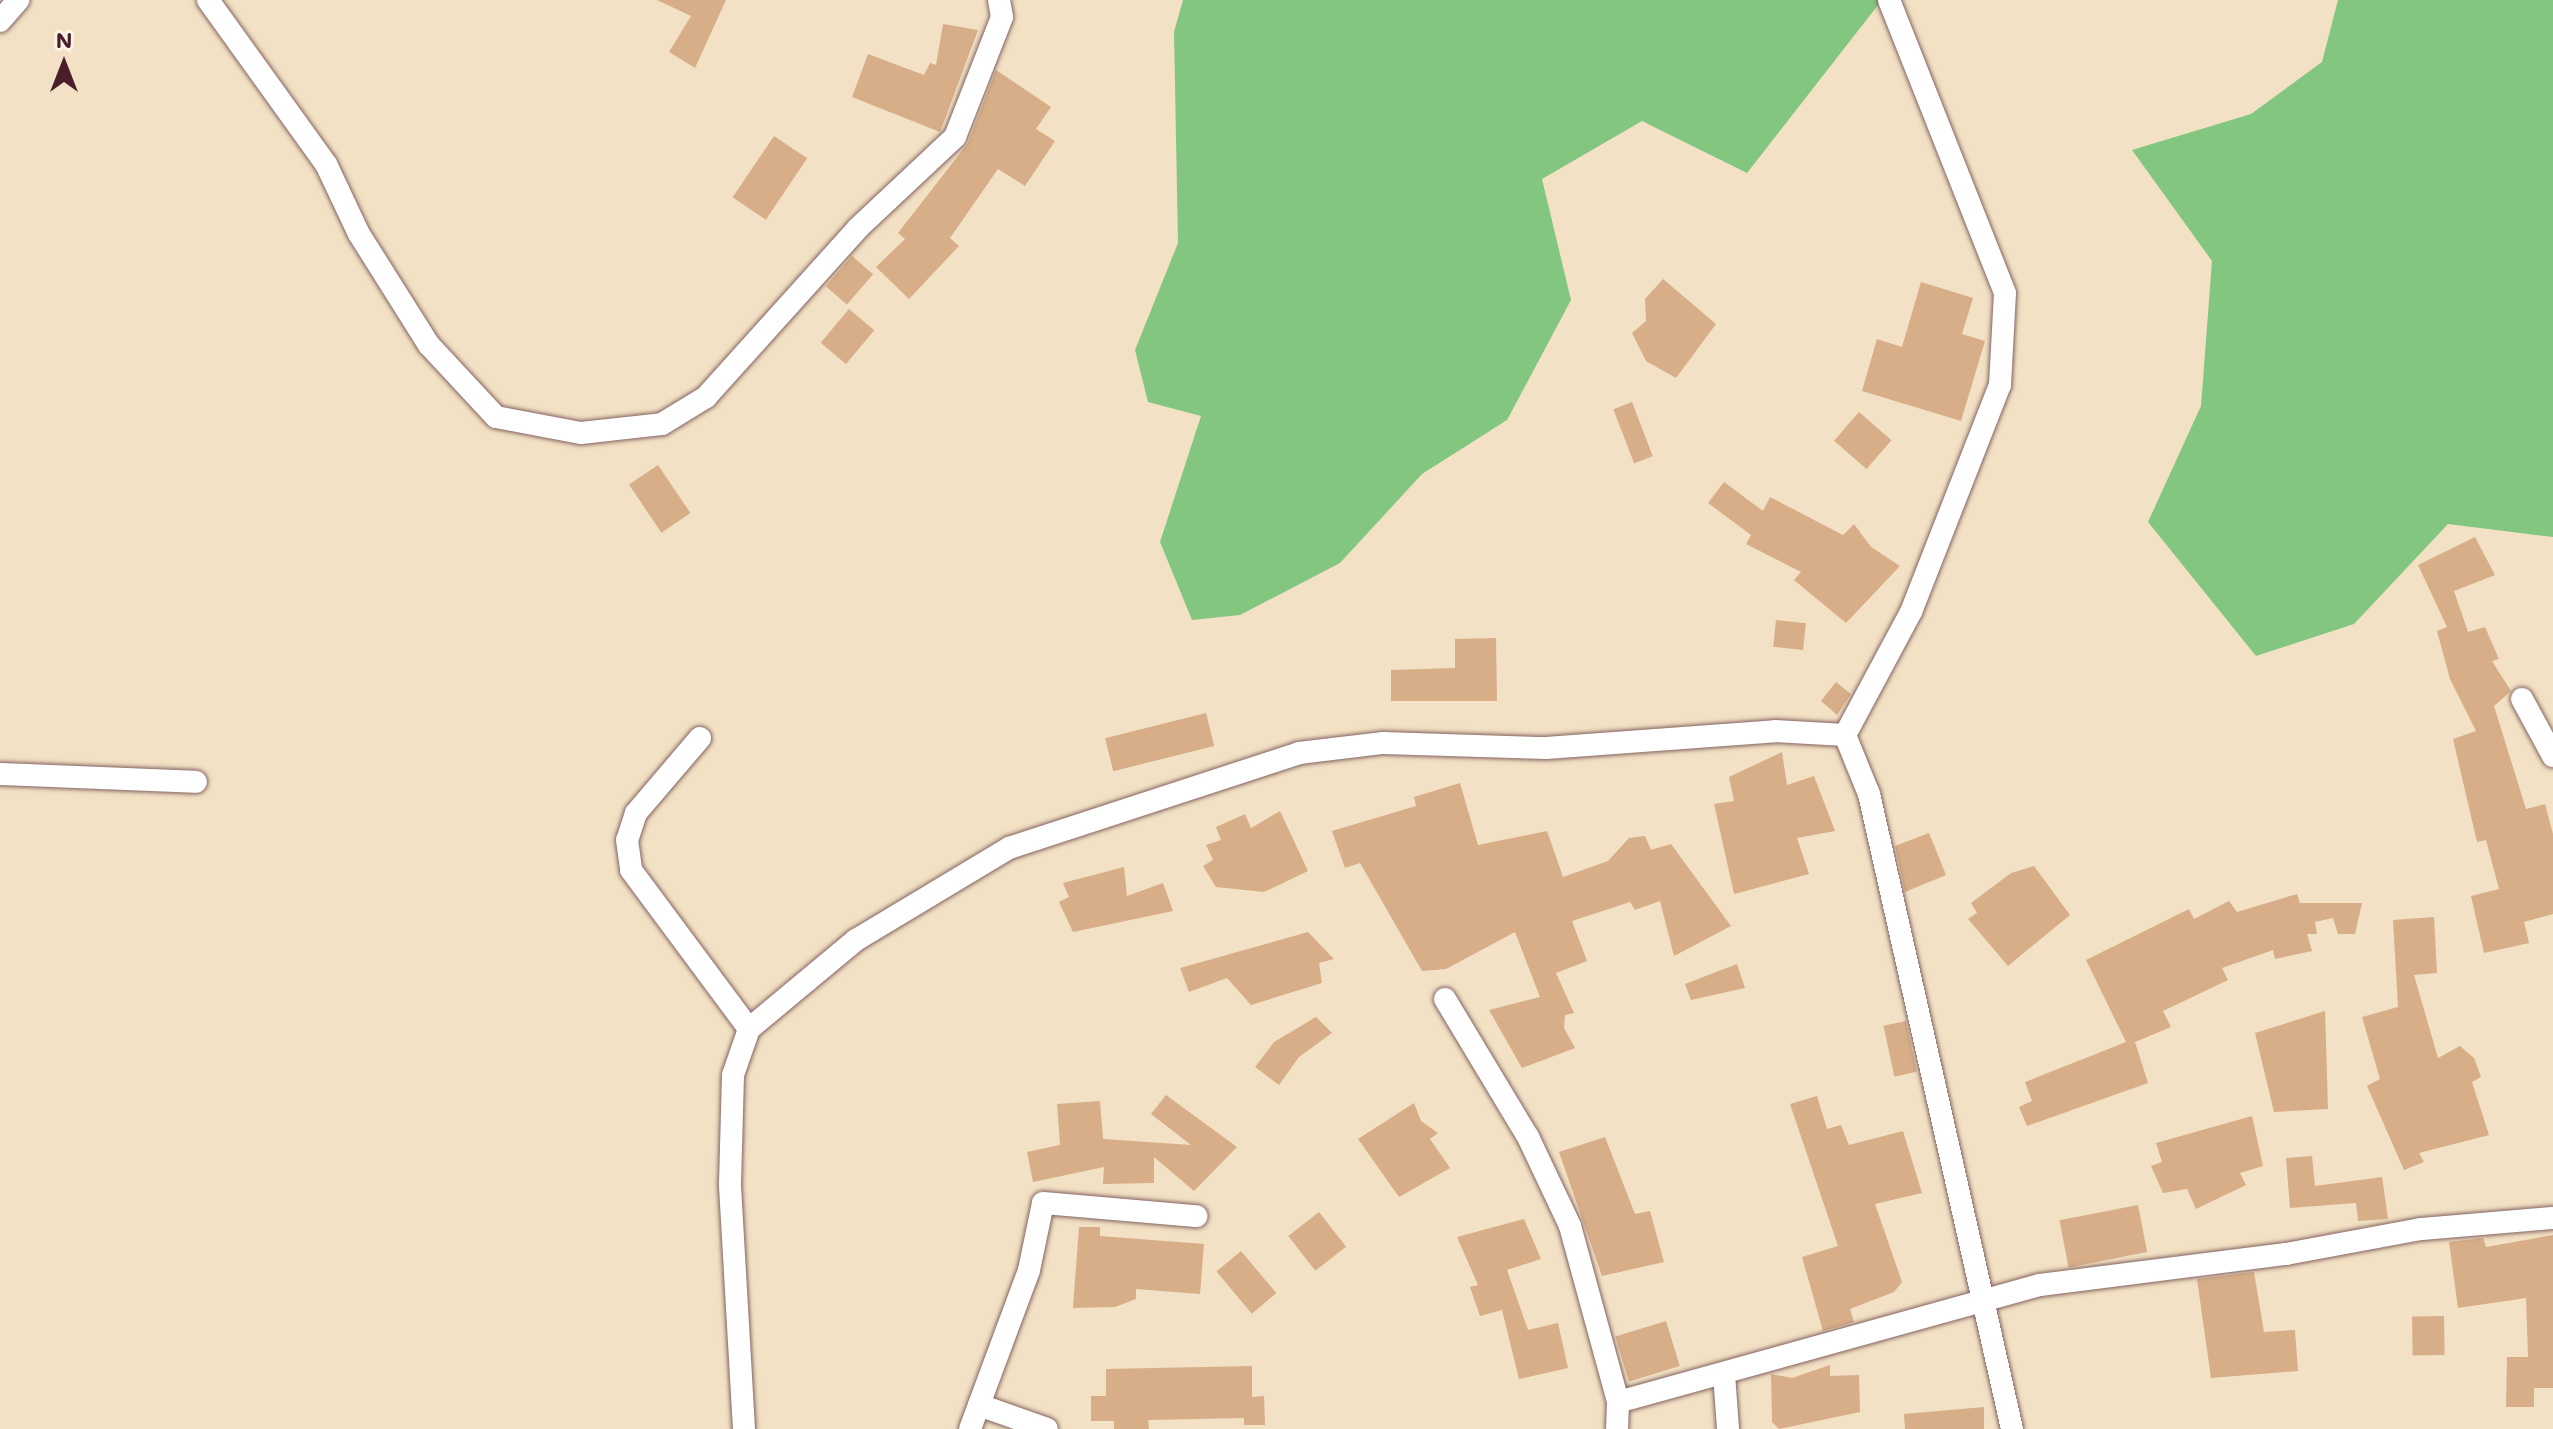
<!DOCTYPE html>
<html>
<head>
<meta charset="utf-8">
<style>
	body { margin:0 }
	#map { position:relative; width:2553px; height:1429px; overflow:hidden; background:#f2e1c4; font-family:Mali,sans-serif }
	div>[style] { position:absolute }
	.green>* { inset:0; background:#83c67f }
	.building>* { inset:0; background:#d7ae88; transform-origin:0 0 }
	.roads { filter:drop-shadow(0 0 2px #856361) drop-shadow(0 0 2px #856361) }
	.minor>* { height:22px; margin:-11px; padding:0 11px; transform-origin:11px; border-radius:11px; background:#fff }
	span { translate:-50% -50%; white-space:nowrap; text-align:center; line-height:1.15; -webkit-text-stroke:6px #fcf5e5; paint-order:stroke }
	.north { position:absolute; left:24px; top:24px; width:80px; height:80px; -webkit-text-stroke:6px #fcf5e5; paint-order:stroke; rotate:0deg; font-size:22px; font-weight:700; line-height:32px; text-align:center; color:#4a1f2b }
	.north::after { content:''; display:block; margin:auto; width:28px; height:36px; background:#4a1f2b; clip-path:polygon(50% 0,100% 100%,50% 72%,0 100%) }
</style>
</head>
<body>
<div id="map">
	<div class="green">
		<i style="clip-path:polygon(1183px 0,1882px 0,1747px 173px,1642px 121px,1542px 179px,1571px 300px,1507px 420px,1422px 474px,1340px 563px,1240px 615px,1192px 620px,1160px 542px,1201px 416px,1148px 402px,1135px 350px,1178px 243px,1174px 32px)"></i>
		<i style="clip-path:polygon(2338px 0,2553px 0,2553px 537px,2448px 524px,2354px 624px,2256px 656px,2148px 522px,2201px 406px,2212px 261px,2132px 150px,2251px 114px,2322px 62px)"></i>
	</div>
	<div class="building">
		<i style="clip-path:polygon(657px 0,726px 0,695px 68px,669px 52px,691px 16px)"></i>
		<i style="clip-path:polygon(943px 24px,978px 30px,940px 132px,852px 97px,868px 54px,924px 75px,930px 63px,936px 65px)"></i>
		<i style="clip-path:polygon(996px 70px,1051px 107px,1036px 129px,1055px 141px,1025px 186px,998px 169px,950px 238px,959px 246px,909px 299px,876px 267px,905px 239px,898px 233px,968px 143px)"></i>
		<i style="left:774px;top:136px;width:40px;height:74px;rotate:34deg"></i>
		<i style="left:852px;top:256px;width:28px;height:40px;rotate:41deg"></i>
		<i style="clip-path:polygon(1663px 279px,1716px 324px,1676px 378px,1646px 361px,1632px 333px,1646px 321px,1645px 299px)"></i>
		<i style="clip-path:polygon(1921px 282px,1973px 298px,1962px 334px,1985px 341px,1961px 421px,1862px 391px,1877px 339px,1902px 347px)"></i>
		<i style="left:849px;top:309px;width:33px;height:44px;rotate:40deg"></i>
		<i style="left:1632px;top:402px;width:58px;height:20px;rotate:69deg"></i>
		<i style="left:1859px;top:412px;width:43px;height:38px;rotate:41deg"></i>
		<i style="left:658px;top:465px;width:58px;height:35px;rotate:56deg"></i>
		<i style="clip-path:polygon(1724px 482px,1763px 511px,1770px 497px,1843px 535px,1854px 524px,1871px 547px,1900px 566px,1846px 623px,1794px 580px,1801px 572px,1746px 544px,1751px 535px,1708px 503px)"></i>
		<i style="clip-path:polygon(2475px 537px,2495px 575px,2454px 591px,2468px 632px,2485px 627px,2499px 659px,2492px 661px,2511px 691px,2494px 706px,2526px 809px,2545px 804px,2553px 834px,2553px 914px,2524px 922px,2529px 943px,2484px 953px,2471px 896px,2499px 889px,2486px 840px,2477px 842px,2453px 739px,2476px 731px,2450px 679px,2437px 631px,2447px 627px,2418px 565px)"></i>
		<i style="left:1776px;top:620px;width:30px;height:27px;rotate:6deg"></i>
		<i style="clip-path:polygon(1496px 638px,1497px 701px,1391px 701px,1391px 670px,1455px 668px,1455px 639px)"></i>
		<i style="clip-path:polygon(1836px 682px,1851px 694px,1837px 715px,1821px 701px)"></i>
		<i style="left:1206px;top:713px;width:34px;height:104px;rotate:76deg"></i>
		<i style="clip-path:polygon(1782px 752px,1787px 785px,1814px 776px,1835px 831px,1797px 838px,1809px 874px,1734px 894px,1714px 804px,1734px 801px,1729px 777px)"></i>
		<i style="clip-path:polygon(1460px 783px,1478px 845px,1547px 831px,1563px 877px,1608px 861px,1629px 838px,1645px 836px,1651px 850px,1671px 844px,1731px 926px,1674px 956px,1660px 901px,1635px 910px,1630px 902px,1572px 921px,1587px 961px,1556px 973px,1574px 1013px,1565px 1015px,1564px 1028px,1575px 1048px,1522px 1068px,1489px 1010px,1540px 997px,1515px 932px,1446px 969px,1422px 971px,1360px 863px,1345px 868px,1332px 831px,1416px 806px,1414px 797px)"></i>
		<i style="clip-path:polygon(1280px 811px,1308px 871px,1264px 892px,1216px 887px,1203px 866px,1213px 860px,1206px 845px,1221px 840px,1216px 827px,1245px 814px,1251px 828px)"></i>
		<i style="clip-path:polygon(1929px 833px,1946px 875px,1905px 892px,1895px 846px)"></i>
		<i style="clip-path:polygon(2034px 866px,2070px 915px,2008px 966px,1968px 919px,1977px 913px,1971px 903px,2011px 873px)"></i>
		<i style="clip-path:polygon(1124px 867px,1127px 896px,1163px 883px,1173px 911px,1073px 932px,1059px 902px,1069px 897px,1063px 883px)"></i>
		<i style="clip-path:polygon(2297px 894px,2300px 903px,2362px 903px,2355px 934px,2338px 934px,2333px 918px,2315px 922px,2317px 934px,2307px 934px,2312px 951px,2275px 959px,2273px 950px,2222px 968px,2228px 980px,2163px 1011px,2171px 1027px,2135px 1042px,2148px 1083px,2027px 1126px,2019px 1107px,2032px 1101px,2025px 1082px,2126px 1042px,2086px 960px,2189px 909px,2194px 919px,2229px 901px,2237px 912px)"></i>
		<i style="clip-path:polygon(2434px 917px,2437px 973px,2414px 975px,2438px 1058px,2460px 1046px,2474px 1058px,2481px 1077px,2472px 1082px,2489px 1135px,2419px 1153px,2424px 1162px,2404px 1170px,2367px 1086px,2380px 1079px,2362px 1017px,2398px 1007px,2393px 920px)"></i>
		<i style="clip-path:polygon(1308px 932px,1334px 959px,1319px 963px,1322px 983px,1251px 1005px,1227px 978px,1189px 992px,1180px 968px)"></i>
		<i style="clip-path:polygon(1737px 964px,1745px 988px,1691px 1000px,1685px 984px)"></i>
		<i style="clip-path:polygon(2325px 1011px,2328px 1109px,2274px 1112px,2255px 1033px)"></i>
		<i style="clip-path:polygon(1316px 1017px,1332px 1033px,1299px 1057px,1279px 1085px,1255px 1067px,1274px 1042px)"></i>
		<i style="left:1906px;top:1021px;width:52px;height:23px;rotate:78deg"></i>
		<i style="clip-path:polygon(1166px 1095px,1237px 1147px,1194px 1191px,1154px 1157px,1154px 1183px,1103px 1184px,1104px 1167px,1033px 1182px,1027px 1152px,1060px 1145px,1057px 1104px,1100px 1101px,1103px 1139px,1191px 1145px,1151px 1114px)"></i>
		<i style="clip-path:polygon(1817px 1096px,1827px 1129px,1841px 1125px,1849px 1145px,1903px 1131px,1922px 1193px,1875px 1204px,1902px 1282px,1894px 1292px,1850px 1309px,1854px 1322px,1823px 1331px,1802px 1257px,1838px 1246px,1790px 1104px)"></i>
		<i style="clip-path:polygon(1414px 1103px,1421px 1121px,1438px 1133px,1430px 1139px,1450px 1168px,1399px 1197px,1358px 1139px)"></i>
		<i style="clip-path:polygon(2252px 1116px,2263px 1166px,2240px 1173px,2246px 1185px,2196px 1209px,2187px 1189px,2163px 1193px,2151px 1166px,2162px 1162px,2156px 1143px)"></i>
		<i style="clip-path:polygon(1605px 1137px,1635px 1214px,1650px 1211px,1664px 1262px,1602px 1276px,1559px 1152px)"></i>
		<i style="clip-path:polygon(2312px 1156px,2315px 1186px,2382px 1177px,2388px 1219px,2358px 1221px,2356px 1203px,2290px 1208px,2286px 1158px)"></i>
		<i style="left:2138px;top:1205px;width:48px;height:80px;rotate:79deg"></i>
		<i style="left:1319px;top:1212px;width:44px;height:39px;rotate:52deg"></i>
		<i style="clip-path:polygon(1524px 1219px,1541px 1259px,1507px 1270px,1528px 1330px,1558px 1323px,1568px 1368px,1519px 1379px,1502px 1310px,1480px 1316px,1470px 1287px,1478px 1285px,1457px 1237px)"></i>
		<i style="clip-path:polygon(1079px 1227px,1100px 1227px,1100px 1236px,1204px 1244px,1200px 1294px,1136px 1289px,1136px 1299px,1115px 1307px,1073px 1308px)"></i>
		<i style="clip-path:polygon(2553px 1235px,2553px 1388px,2534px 1388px,2534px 1407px,2506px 1407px,2507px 1357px,2528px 1357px,2526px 1298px,2458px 1308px,2449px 1242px,2483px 1238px,2486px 1247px)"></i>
		<i style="left:1241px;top:1251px;width:55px;height:32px;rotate:50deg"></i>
		<i style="clip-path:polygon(2254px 1272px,2264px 1332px,2295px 1330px,2298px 1371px,2211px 1378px,2197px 1279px)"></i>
		<i style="left:2444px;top:1316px;width:39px;height:32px;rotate:89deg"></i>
		<i style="left:1666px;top:1321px;width:47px;height:53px;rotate:73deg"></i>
		<i style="clip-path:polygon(1830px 1365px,1830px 1376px,1859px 1375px,1860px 1412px,1779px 1429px,1772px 1422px,1771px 1374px,1792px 1378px)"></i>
		<i style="clip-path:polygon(1252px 1366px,1252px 1397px,1264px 1396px,1265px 1425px,1244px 1425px,1244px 1418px,1148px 1420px,1149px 1429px,1114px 1429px,1114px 1421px,1091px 1421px,1091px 1396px,1106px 1396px,1106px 1369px)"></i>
		<i style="clip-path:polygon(1984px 1407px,1984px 1429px,1905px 1429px,1904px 1414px)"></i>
	</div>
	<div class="roads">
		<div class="minor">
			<i style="left:208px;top:0;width:202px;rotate:54.3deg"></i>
			<i style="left:326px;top:164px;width:77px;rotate:64.8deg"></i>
			<i style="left:359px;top:234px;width:131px;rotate:57.8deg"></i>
			<i style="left:429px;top:345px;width:98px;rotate:47.1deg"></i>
			<i style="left:496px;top:417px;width:86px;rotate:10.7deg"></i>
			<i style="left:581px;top:433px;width:81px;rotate:-6.3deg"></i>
			<i style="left:662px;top:424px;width:52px;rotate:-31.5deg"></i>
			<i style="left:706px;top:397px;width:227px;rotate:-48deg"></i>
			<i style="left:858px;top:228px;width:133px;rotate:-43.2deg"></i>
			<i style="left:955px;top:137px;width:129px;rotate:-68.6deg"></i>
			<i style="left:1002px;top:17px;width:17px;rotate:-100deg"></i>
			<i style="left:0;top:21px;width:28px;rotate:-49deg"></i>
			<i style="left:2522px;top:699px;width:65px;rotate:61.5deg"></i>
			<i style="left:1845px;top:735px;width:140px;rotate:-61.8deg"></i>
			<i style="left:1911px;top:612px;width:244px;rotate:-68.6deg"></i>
			<i style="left:2000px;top:385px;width:92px;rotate:-86.9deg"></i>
			<i style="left:2005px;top:293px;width:315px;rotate:-111.6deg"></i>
			<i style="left:700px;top:738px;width:99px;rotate:130.5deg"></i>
			<i style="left:636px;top:813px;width:28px;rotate:108deg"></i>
			<i style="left:627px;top:840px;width:30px;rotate:82deg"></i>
			<i style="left:631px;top:870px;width:198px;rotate:53.4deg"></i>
			<i style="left:0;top:774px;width:196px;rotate:2.3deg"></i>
			<i style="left:1445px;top:999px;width:161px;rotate:59deg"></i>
			<i style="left:1528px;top:1137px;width:98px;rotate:64.7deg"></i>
			<i style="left:1570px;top:1226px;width:182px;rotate:74.7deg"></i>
			<i style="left:1618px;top:1402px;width:27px;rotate:92deg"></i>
			<i style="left:1724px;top:1374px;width:55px;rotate:85.8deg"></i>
			<i style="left:1618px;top:1402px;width:438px;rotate:-15.5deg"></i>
			<i style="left:2040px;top:1285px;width:248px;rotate:-7.2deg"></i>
			<i style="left:2286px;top:1254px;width:137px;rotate:-10.5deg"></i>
			<i style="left:2421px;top:1229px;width:132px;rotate:-4.8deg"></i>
			<i style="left:979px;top:1405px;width:72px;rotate:19.4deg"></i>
			<i style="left:744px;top:1429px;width:246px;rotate:-93.3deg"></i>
			<i style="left:730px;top:1183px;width:108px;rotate:-88.4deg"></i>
			<i style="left:733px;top:1075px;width:49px;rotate:-70.8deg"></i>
			<i style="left:749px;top:1029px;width:139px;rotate:-39.8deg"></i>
			<i style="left:856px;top:940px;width:179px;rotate:-31deg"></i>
			<i style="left:1009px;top:848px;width:305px;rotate:-18.1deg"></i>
			<i style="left:1299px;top:753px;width:85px;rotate:-6.8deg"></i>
			<i style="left:1383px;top:743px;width:163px;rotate:1.8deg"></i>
			<i style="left:1546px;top:748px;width:230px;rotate:-4.2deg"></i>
			<i style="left:1775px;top:731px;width:70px;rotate:3.3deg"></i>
			<i style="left:1845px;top:735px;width:64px;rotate:67.9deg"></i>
			<i style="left:1869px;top:794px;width:651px;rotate:77.31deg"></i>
			<i style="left:970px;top:1429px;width:170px;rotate:-69.6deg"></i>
			<i style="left:1029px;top:1270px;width:68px;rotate:-78.2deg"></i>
			<i style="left:1043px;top:1203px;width:154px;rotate:4.9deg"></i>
		</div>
	</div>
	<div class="north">N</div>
</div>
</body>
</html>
